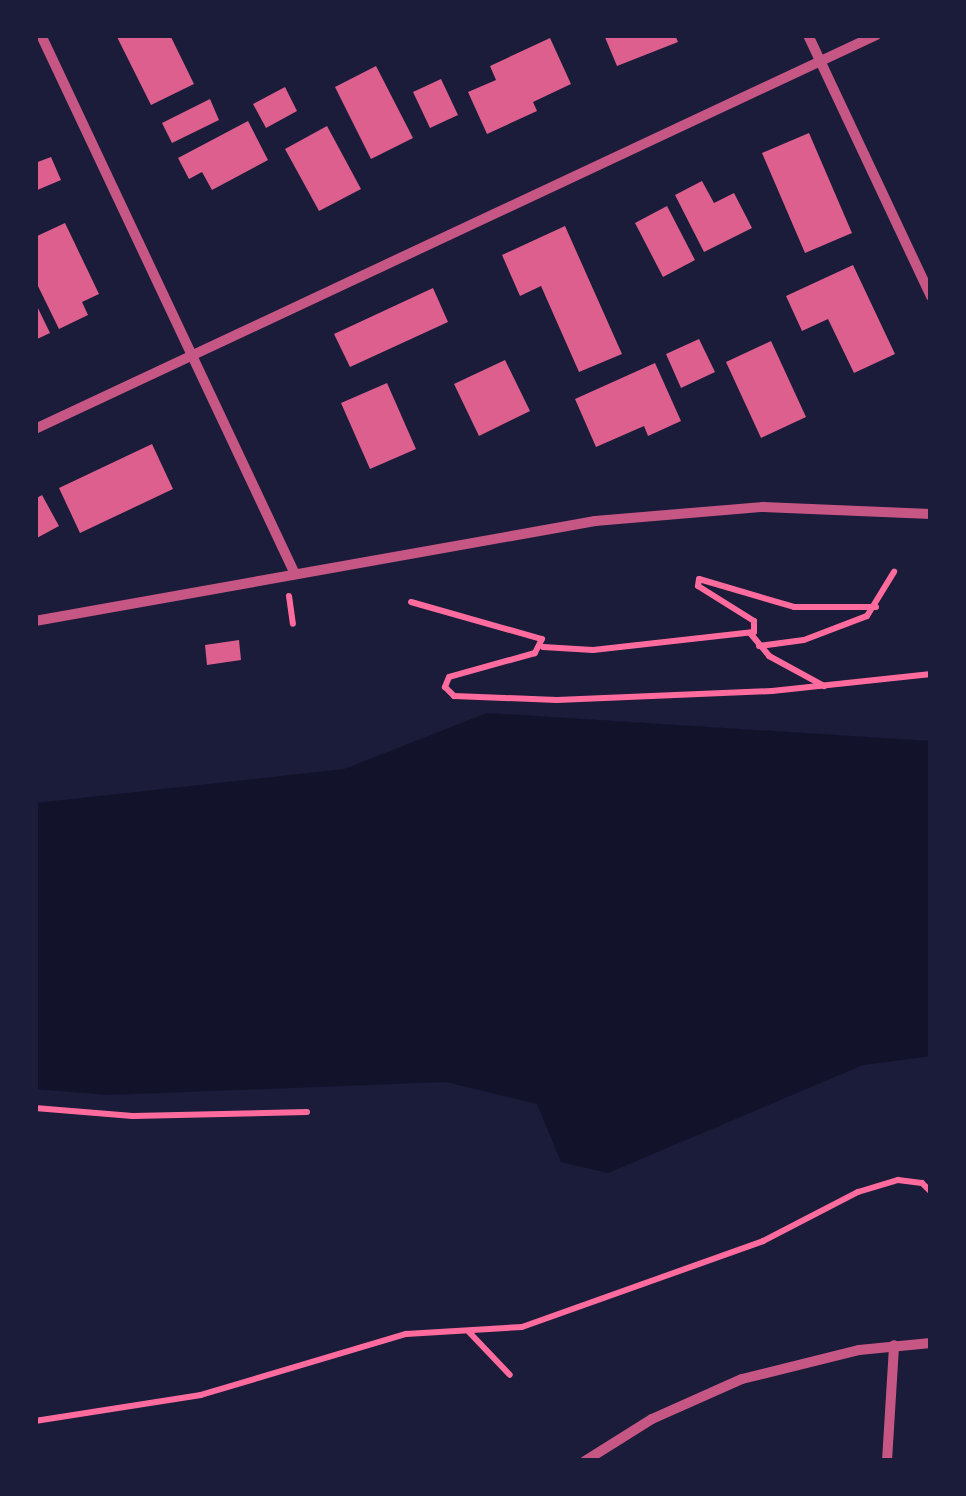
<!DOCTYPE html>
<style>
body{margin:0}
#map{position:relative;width:966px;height:1496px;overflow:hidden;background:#1b1b3a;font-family:"PT Sans",sans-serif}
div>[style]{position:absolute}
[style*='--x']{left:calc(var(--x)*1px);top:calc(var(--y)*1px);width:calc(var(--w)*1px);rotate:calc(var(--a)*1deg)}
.water>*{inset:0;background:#12122b}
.building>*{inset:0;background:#dd5f8e}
.path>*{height:6px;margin:-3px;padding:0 3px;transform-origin:3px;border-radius:3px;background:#ff6b9d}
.minor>*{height:10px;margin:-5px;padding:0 5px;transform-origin:5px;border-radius:5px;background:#c65784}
span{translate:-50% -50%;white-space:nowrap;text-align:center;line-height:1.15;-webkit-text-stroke:9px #1b1b3a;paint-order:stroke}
.frame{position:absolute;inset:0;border:38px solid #1b1b3a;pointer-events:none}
</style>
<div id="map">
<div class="water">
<div style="clip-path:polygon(487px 713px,931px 741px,931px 1056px,863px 1065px,608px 1173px,561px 1162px,537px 1104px,446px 1082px,109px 1095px,35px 1089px,35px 803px,344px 769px)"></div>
</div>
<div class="building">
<div style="clip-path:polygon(116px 35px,170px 35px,194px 84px,151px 105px)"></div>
<div style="clip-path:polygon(604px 35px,675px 35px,678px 42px,617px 66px)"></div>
<div style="clip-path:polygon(550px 38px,571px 84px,533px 102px,537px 111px,487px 134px,468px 92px,496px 80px,490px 66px)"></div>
<div style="clip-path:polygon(376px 66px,413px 138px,371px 159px,335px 87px)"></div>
<div style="clip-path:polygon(441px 79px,458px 115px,430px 128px,413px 92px)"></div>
<div style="clip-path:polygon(285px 87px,297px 111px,266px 128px,253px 104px)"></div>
<div style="clip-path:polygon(210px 99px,219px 120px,172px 143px,162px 123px)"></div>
<div style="clip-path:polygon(248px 121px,268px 160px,212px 190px,202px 172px,189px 179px,178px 158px)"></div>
<div style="clip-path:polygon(327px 126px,361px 189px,319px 211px,285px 149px)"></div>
<div style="clip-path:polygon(809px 133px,852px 233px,805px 253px,762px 153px)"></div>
<div style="clip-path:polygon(51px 157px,61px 180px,35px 191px,35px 163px)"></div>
<div style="clip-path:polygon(702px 181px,714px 203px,734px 193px,752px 228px,704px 252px,675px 195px)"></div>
<div style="clip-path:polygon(667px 206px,695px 260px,663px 277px,635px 223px)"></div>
<div style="clip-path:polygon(65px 223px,99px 294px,82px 302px,88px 315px,59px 329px,35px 280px,35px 237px)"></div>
<div style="clip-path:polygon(565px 226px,622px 354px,579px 372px,541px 286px,520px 296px,502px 255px)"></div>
<div style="clip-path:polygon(853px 265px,895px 354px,854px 373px,828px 319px,802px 331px,786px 296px)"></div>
<div style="clip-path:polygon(433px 288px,448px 322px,350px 367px,334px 334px)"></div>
<div style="clip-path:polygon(35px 302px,50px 333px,35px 340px)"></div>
<div style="clip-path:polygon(699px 339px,715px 372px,681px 388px,666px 354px)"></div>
<div style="clip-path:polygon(771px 341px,806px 417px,761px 438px,726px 362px)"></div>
<div style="clip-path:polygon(505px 360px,530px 411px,479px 436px,454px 384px)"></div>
<div style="clip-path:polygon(655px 363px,681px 421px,648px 436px,644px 426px,596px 447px,575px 399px)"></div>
<div style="clip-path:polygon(387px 383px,416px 449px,370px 469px,341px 403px)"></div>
<div style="clip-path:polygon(152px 444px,173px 489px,80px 533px,59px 488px)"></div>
<div style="clip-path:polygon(42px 495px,59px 526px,35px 539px,35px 499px)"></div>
<div style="clip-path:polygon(239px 640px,241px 660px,207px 665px,205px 645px)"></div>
</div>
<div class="path">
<div style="--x:289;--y:596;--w:28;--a:82"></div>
<div style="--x:411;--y:602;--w:136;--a:15.8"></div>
<div style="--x:542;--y:639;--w:16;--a:117"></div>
<div style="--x:535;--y:653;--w:89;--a:164.4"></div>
<div style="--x:449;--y:677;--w:11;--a:112"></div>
<div style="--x:445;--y:687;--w:13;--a:45"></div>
<div style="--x:454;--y:696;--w:103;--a:2.2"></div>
<div style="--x:557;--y:700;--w:215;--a:-2.4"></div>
<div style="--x:772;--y:691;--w:160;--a:-6.1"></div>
<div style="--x:750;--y:633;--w:30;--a:50"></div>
<div style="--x:769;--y:656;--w:63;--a:28.6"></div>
<div style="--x:759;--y:646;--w:45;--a:-7.6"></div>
<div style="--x:804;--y:640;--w:67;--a:-20.9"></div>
<div style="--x:867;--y:616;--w:52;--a:-58.5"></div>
<div style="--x:543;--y:647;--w:50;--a:3.4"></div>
<div style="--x:593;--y:650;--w:162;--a:-6.4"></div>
<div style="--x:754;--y:632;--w:11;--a:-90"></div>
<div style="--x:754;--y:621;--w:66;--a:-148"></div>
<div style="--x:698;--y:586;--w:7;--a:-82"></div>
<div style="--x:699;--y:579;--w:99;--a:16.4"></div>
<div style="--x:794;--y:607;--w:82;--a:0"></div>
<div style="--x:35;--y:1108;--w:98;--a:4.7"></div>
<div style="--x:133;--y:1116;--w:174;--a:-1.3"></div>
<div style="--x:469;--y:1332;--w:59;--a:46.4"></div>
<div style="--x:35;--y:1421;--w:168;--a:-8.9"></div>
<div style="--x:201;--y:1395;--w:214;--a:-16.6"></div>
<div style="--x:406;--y:1334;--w:116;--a:-3.5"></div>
<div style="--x:522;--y:1327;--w:256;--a:-19.6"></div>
<div style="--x:763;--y:1241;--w:107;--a:-27.3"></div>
<div style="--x:858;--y:1192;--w:42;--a:-16.7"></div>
<div style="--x:898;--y:1180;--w:24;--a:7"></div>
<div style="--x:922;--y:1183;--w:13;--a:45"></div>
</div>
<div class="minor">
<div style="--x:41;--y:35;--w:596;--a:64.77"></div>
<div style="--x:808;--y:35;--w:289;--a:64.8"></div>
<div style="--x:35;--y:429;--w:929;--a:-25.1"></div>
<div style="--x:35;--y:621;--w:569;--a:-10.12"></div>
<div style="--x:595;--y:521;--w:169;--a:-4.8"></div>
<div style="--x:763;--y:507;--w:168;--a:2.4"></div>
<div style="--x:585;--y:1461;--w:79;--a:-32.1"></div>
<div style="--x:652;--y:1419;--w:98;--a:-24"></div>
<div style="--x:742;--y:1379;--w:121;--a:-13.9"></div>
<div style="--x:859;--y:1350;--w:72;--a:-5.6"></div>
<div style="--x:887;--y:1461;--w:116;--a:-86.5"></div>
</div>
<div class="frame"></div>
</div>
